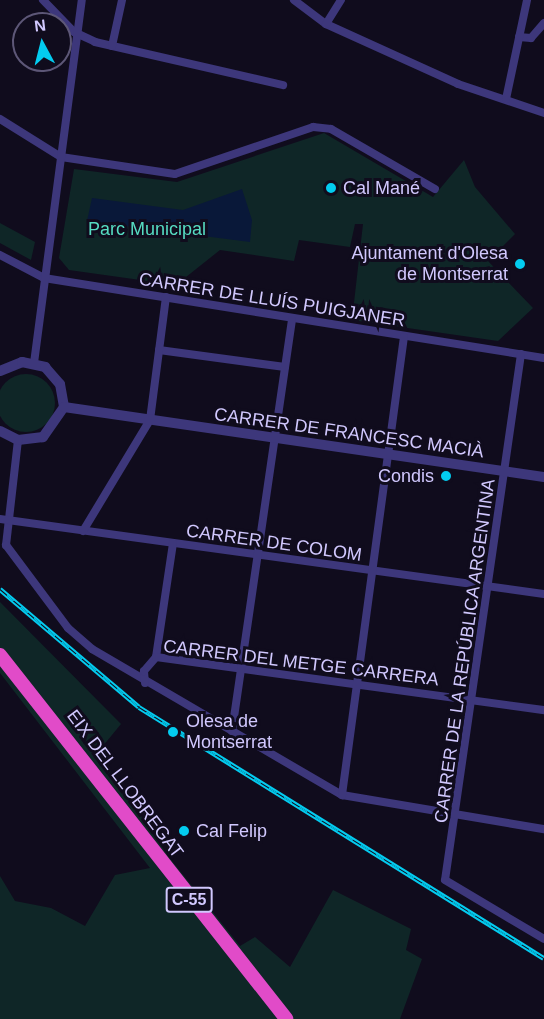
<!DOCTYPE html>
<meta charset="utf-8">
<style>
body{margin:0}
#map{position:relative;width:544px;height:1019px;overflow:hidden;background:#100c1d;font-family:Helvetica,sans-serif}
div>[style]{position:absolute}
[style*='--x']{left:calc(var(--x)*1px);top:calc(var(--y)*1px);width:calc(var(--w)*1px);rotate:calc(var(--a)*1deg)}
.green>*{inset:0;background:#0f2627}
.round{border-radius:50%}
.water>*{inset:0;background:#091839}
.minor>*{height:8px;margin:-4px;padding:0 4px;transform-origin:4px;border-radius:4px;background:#3d377b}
.tertiary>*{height:10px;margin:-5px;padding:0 5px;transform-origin:5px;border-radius:5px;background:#3d377b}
.trunk>*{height:14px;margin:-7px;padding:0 7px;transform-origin:7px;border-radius:7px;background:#e14bc8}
.rail>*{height:5px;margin-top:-2.5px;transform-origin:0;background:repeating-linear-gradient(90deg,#100c1d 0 9px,#03ccf0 0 18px);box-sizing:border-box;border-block:2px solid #03ccf0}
.dots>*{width:16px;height:16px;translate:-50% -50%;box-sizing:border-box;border:3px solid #100c1d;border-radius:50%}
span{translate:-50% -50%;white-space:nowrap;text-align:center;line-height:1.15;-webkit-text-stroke:6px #100c1d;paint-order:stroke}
.shield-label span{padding:2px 4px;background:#100c1d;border:2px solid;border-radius:4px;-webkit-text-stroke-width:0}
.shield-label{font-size:16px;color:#d1c8fe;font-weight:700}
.poi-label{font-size:18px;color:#d1c8fe}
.left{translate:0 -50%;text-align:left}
.right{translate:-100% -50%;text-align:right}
.park-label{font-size:18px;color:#56dcc2}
.street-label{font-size:18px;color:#d1c8fe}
.north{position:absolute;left:12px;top:12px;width:60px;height:60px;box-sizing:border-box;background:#100c1d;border:2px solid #5d5777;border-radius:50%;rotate:353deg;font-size:16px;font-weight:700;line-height:24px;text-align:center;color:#d1c8fe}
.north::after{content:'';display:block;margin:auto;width:21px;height:27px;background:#03ccf0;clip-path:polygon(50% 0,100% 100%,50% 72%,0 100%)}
</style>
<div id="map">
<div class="green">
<div style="clip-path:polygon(324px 133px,433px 197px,464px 160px,475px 187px,515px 234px,488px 261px,533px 308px,498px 341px,352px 320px,363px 224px,355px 224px,350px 247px,299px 240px,294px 261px,220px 250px,176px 285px,69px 270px,59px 258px,74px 169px,177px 182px)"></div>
<div style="clip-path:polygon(0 223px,35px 242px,31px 260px,0 243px)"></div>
<div class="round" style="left:-3px;top:374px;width:58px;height:58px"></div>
<div style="clip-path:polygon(0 602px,121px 724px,98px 752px,168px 856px,240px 946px,255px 937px,290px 967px,333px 890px,411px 929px,406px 950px,422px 959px,400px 1019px,0 1019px,0 876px,15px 901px,51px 908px,85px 926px,115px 875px,150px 868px,0 673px)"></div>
</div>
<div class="water">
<div style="clip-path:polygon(242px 189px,252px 220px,250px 242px,87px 221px,92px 198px,183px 210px)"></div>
</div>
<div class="minor">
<div style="--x:43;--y:0;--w:45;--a:45.9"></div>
<div style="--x:74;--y:32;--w:23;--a:25"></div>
<div style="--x:95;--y:42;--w:193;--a:12.9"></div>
<div style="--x:294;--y:0;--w:40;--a:37"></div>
<div style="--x:326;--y:24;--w:145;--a:24.4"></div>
<div style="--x:458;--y:84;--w:91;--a:18.6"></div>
<div style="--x:326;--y:24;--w:28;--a:-58"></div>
<div style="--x:519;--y:37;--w:12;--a:5"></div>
<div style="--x:531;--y:38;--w:20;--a:-49"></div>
<div style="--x:112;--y:46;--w:47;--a:-77.7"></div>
<div style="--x:506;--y:99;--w:101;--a:-78"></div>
<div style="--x:0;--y:119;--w:72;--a:31.9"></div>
<div style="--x:61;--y:157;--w:115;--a:8.5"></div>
<div style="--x:175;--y:174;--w:146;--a:-18.8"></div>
<div style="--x:313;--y:127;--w:18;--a:6"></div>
<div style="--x:331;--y:129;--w:120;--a:30"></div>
<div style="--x:0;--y:255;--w:50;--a:27.6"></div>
<div style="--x:44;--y:278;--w:506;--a:9.09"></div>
<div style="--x:159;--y:350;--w:127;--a:7.7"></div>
<div style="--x:521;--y:354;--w:531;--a:98.22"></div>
<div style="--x:445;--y:880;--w:115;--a:30.8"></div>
<div style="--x:34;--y:363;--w:366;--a:-82.5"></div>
<div style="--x:18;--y:440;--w:106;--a:96.5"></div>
<div style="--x:6;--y:545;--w:104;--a:53.2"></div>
<div style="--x:68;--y:628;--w:32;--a:41"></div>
<div style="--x:92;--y:649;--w:290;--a:30.3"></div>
<div style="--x:342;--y:795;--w:205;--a:9.6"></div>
<div style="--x:0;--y:519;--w:549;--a:7.85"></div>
<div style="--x:83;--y:531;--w:130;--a:-58.9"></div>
<div style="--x:150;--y:420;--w:124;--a:-82.6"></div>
<div style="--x:156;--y:657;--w:115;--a:-81.5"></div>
<div style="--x:145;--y:683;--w:12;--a:-95"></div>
<div style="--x:144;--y:671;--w:18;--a:-49"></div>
<div style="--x:156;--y:657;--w:392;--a:7.8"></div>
<div style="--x:232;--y:731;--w:415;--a:-81.7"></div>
<div style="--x:342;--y:795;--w:462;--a:-82.3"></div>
</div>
<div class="tertiary">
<div style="--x:0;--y:371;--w:24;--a:-22"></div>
<div style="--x:22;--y:362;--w:24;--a:12"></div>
<div style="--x:45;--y:367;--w:23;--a:49"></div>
<div style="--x:60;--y:384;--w:23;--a:80"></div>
<div style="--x:64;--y:407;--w:37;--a:125"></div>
<div style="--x:43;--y:437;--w:25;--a:173"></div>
<div style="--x:18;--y:440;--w:20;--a:-153"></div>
<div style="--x:64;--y:407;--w:485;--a:8.3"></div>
</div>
<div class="trunk">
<div style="--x:0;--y:655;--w:463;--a:51.8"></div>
</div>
<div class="rail">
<div style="--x:0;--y:589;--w:182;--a:40.3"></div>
<div style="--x:139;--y:707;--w:476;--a:31.8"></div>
</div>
<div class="dots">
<div style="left:331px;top:188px;background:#03ccf0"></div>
<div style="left:520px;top:264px;background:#03ccf0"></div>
<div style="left:446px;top:476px;background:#03ccf0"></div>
<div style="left:173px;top:732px;background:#03ccf0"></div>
<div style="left:184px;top:831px;background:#03ccf0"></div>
</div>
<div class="shield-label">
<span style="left:189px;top:900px">C-55</span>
</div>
<div class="poi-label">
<span class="left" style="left:343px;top:188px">Cal Mané</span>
<span class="right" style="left:508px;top:264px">Ajuntament d'Olesa<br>de Montserrat</span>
<span class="right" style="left:434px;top:476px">Condis</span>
<span class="left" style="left:186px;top:732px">Olesa de<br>Montserrat</span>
<span class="left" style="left:196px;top:831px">Cal Felip</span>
</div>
<div class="park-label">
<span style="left:147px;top:229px">Parc Municipal</span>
</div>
<div class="street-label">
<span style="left:272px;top:300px;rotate:9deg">CARRER DE LLUÍS PUIGJANER</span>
<span style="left:349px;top:433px;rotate:8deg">CARRER DE FRANCESC MACIÀ</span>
<span style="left:274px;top:543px;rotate:8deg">CARRER DE COLOM</span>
<span style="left:465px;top:651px;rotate:-82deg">CARRER DE LA REPÚBLICA ARGENTINA</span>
<span style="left:301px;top:663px;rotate:7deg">CARRER DEL METGE CARRERA</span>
<span style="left:125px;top:784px;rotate:53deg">EIX DEL LLOBREGAT</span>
</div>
<div class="north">N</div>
</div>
